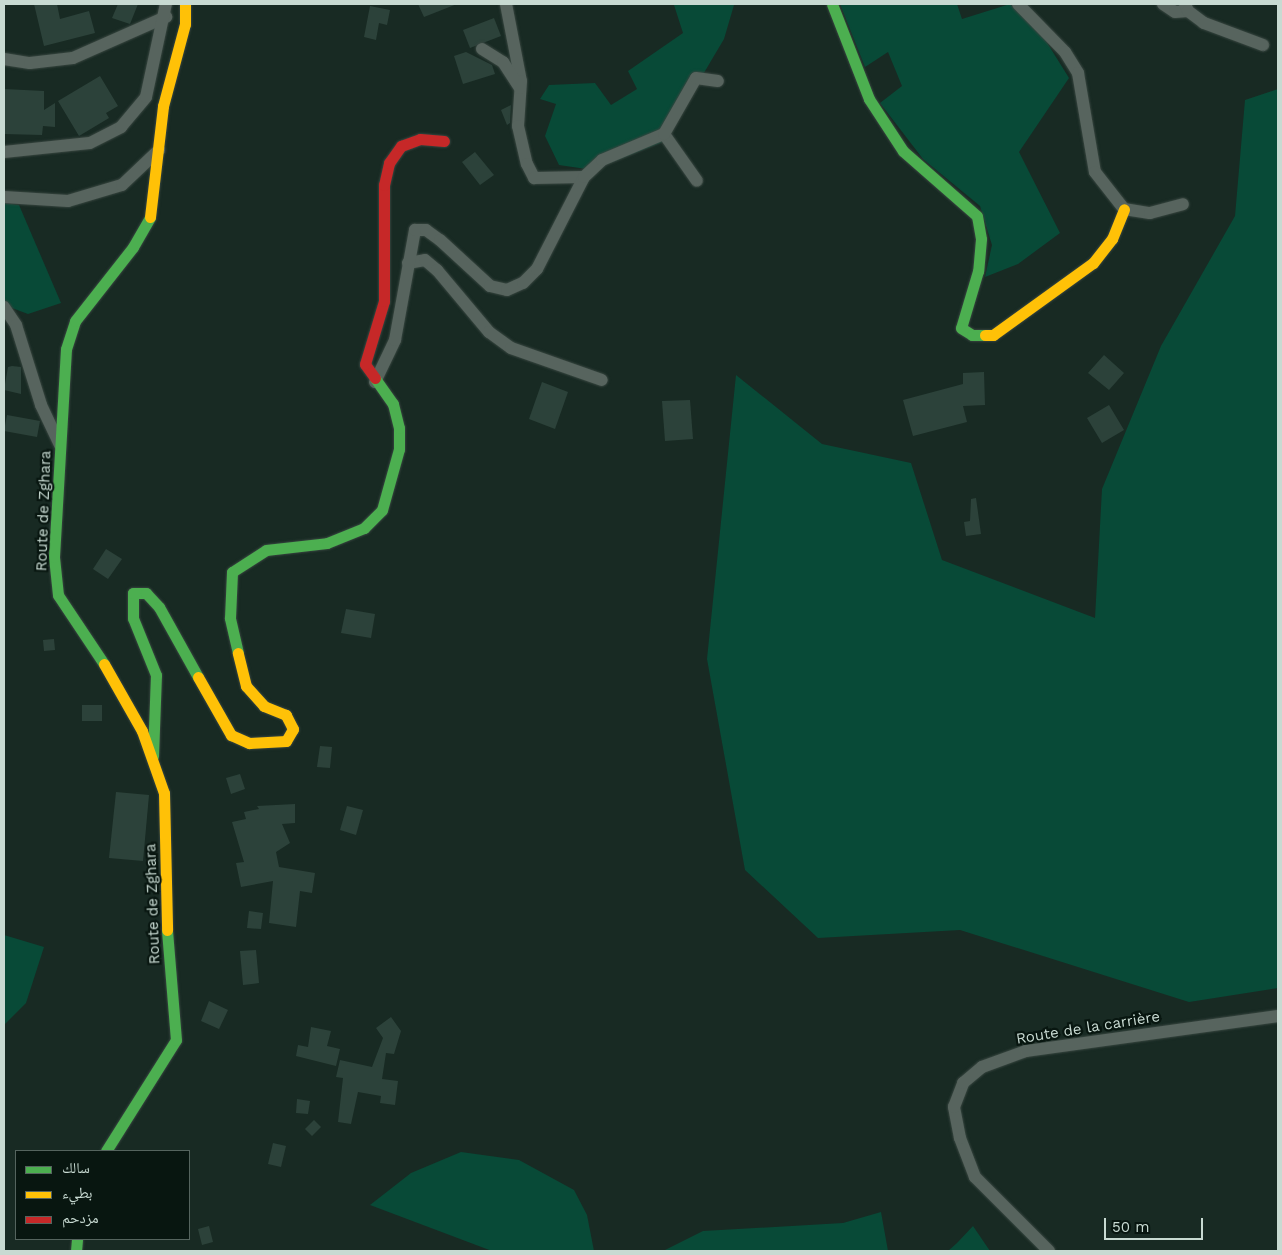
<!DOCTYPE html>
<meta charset="utf-8">
<style>
body{margin:0}
#map{position:relative;width:1282px;height:1255px;overflow:hidden;background:#182a23;font-family:"Work Sans","Noto Naskh Arabic",sans-serif}
div>[style]{position:absolute}
[style*='--x']{left:calc(var(--x)*1px);top:calc(var(--y)*1px);width:calc(var(--w)*1px);rotate:calc(var(--a)*1deg)}
.green>*{inset:0;background:#084a37}
.building>*{inset:0;background:#2c423a}
.roads{filter:drop-shadow(0 0 1px #384640) drop-shadow(0 0 1px #384640)}
.street>*{height:12px;margin:-6px;padding:0 6px;transform-origin:6px;border-radius:6px;background:#57645e}
.fast>*{height:11px;margin:-5.5px;padding:0 5.5px;transform-origin:5.5px;border-radius:5.5px;background:#4caf50}
.slow>*{height:11px;margin:-5.5px;padding:0 5.5px;transform-origin:5.5px;border-radius:5.5px;background:#ffc107}
.jam>*{height:11px;margin:-5.5px;padding:0 5.5px;transform-origin:5.5px;border-radius:5.5px;background:#c62828}
span{translate:-50% -50%;white-space:nowrap;text-align:center;line-height:1.15;-webkit-text-stroke:4.5px #081610;paint-order:stroke}
.street-label{font-size:15px;color:#c8dad2}
.frame{position:absolute;inset:0;border:5px solid #c8dad2;pointer-events:none}
.legend{position:absolute;left:15px;top:1150px;width:175px;height:90px;box-sizing:border-box;background:#081610;border:1px solid #55645e;margin:0;padding:6px 9px;list-style:none;font-size:15px;color:#c8dad2}
.legend li{display:flex;align-items:center;gap:10px;height:25px}
.legend b{width:25px;border:1px solid #55645e}
.scale{position:absolute;left:1104px;top:1218px;width:99px;height:22px;box-sizing:border-box;border:2px solid #c8dad2;border-top:0;padding-left:6px;font-size:15px;line-height:18px;white-space:nowrap;color:#c8dad2;-webkit-text-stroke:4px #081610;paint-order:stroke}
</style>
<div id="map">
<div class="green">
<div style="clip-path:polygon(742px 4px,734px 5px,724px 39px,663px 142px,593px 170px,559px 165px,545px 136px,556px 104px,540px 99px,549px 85px,595px 83px,611px 105px,637px 89px,628px 71px,683px 33px,674px 5px)"></div>
<div style="clip-path:polygon(840px 4px,957px 4px,962px 19px,1010px 4px,1046px 41px,1069px 78px,1019px 152px,1060px 233px,1018px 264px,985px 277px,992px 245px,980px 206px,923px 159px,880px 103px,902px 86px,888px 52px,865px 67px)"></div>
<div style="clip-path:polygon(1278px 89px,1278px 988px,1189px 1002px,960px 930px,818px 938px,745px 870px,707px 659px,736px 375px,822px 444px,911px 463px,942px 560px,1095px 618px,1102px 489px,1161px 346px,1235px 216px,1245px 100px)"></div>
<div style="clip-path:polygon(4px 203px,19px 205px,61px 303px,28px 314px,4px 305px)"></div>
<div style="clip-path:polygon(4px 935px,44px 947px,26px 1003px,4px 1025px)"></div>
<div style="clip-path:polygon(461px 1152px,519px 1160px,574px 1190px,587px 1215px,594px 1251px,492px 1251px,370px 1205px,411px 1173px)"></div>
<div style="clip-path:polygon(881px 1212px,888px 1251px,663px 1251px,703px 1231px,843px 1223px)"></div>
<div style="clip-path:polygon(973px 1226px,990px 1251px,948px 1251px,957px 1243px)"></div>
</div>
<div class="building">
<div style="clip-path:polygon(34px 4px,57px 4px,60px 19px,89px 11px,95px 33px,44px 46px)"></div>
<div style="clip-path:polygon(118px 4px,138px 4px,130px 24px,112px 18px)"></div>
<div style="clip-path:polygon(418px 4px,457px 4px,424px 17px)"></div>
<div style="clip-path:polygon(370px 6px,390px 10px,387px 25px,379px 23px,376px 40px,364px 37px)"></div>
<div style="clip-path:polygon(494px 18px,501px 36px,470px 48px,463px 30px)"></div>
<div style="clip-path:polygon(466px 52px,492px 65px,495px 74px,463px 84px,454px 56px)"></div>
<div style="clip-path:polygon(100px 76px,118px 106px,106px 113px,109px 118px,79px 136px,58px 101px)"></div>
<div style="clip-path:polygon(4px 89px,44px 91px,44px 110px,55px 103px,55px 127px,43px 126px,42px 135px,4px 134px)"></div>
<div style="clip-path:polygon(511px 105px,510px 123px,507px 125px,501px 110px)"></div>
<div style="clip-path:polygon(475px 152px,494px 175px,480px 185px,462px 162px)"></div>
<div style="clip-path:polygon(1104px 355px,1124px 373px,1109px 390px,1088px 373px)"></div>
<div style="clip-path:polygon(12px 366px,21px 367px,21px 394px,4px 390px,8px 367px)"></div>
<div style="clip-path:polygon(984px 372px,985px 405px,963px 406px,967px 422px,913px 436px,903px 400px,963px 384px,963px 373px)"></div>
<div style="clip-path:polygon(542px 382px,568px 392px,555px 429px,529px 419px)"></div>
<div style="clip-path:polygon(690px 400px,693px 439px,665px 441px,662px 401px)"></div>
<div style="clip-path:polygon(1109px 405px,1124px 430px,1102px 443px,1087px 418px)"></div>
<div style="clip-path:polygon(7px 415px,40px 421px,37px 437px,4px 431px)"></div>
<div style="clip-path:polygon(976px 498px,981px 534px,966px 536px,964px 522px,970px 521px,971px 499px)"></div>
<div style="clip-path:polygon(106px 549px,122px 559px,108px 579px,93px 569px)"></div>
<div style="clip-path:polygon(346px 609px,375px 614px,371px 638px,341px 633px)"></div>
<div style="clip-path:polygon(54px 639px,55px 650px,44px 651px,43px 640px)"></div>
<div style="clip-path:polygon(82px 705px,102px 705px,102px 721px,82px 721px)"></div>
<div style="clip-path:polygon(320px 746px,332px 747px,330px 768px,317px 767px)"></div>
<div style="clip-path:polygon(240px 774px,245px 789px,231px 794px,226px 778px)"></div>
<div style="clip-path:polygon(116px 792px,149px 795px,143px 861px,109px 858px)"></div>
<div style="clip-path:polygon(295px 804px,295px 823px,282px 824px,290px 843px,276px 852px,279px 867px,315px 873px,312px 893px,300px 891px,296px 927px,269px 923px,273px 881px,241px 887px,236px 863px,244px 862px,232px 822px,246px 819px,244px 812px,259px 809px,257px 806px)"></div>
<div style="clip-path:polygon(347px 806px,363px 810px,356px 835px,340px 830px)"></div>
<div style="clip-path:polygon(249px 911px,263px 913px,261px 929px,247px 928px)"></div>
<div style="clip-path:polygon(256px 950px,259px 983px,243px 985px,240px 951px)"></div>
<div style="clip-path:polygon(209px 1001px,228px 1010px,219px 1029px,201px 1021px)"></div>
<div style="clip-path:polygon(391px 1017px,401px 1031px,394px 1054px,386px 1053px,382px 1079px,398px 1081px,395px 1105px,380px 1103px,381px 1096px,358px 1092px,351px 1124px,338px 1122px,343px 1078px,336px 1077px,340px 1060px,372px 1067px,383px 1038px,376px 1028px)"></div>
<div style="clip-path:polygon(311px 1027px,331px 1031px,327px 1046px,340px 1049px,336px 1066px,296px 1056px,298px 1045px,308px 1047px)"></div>
<div style="clip-path:polygon(297px 1099px,310px 1101px,308px 1114px,296px 1113px)"></div>
<div style="clip-path:polygon(314px 1120px,321px 1127px,312px 1136px,305px 1129px)"></div>
<div style="clip-path:polygon(273px 1143px,286px 1146px,281px 1167px,268px 1164px)"></div>
<div style="clip-path:polygon(209px 1226px,213px 1242px,202px 1245px,198px 1229px)"></div>
</div>
<div class="roads">
<div class="street">
<div style="--x:506;--y:4;--w:78;--a:79"></div>
<div style="--x:521;--y:81;--w:45;--a:93.8"></div>
<div style="--x:518;--y:126;--w:39;--a:77"></div>
<div style="--x:527;--y:164;--w:16;--a:63"></div>
<div style="--x:534;--y:178;--w:50;--a:-1.1"></div>
<div style="--x:1018;--y:4;--w:67;--a:45.6"></div>
<div style="--x:1065;--y:52;--w:25;--a:58"></div>
<div style="--x:1078;--y:73;--w:100;--a:80.3"></div>
<div style="--x:1095;--y:172;--w:47;--a:51.9"></div>
<div style="--x:1124;--y:209;--w:26;--a:9"></div>
<div style="--x:1150;--y:213;--w:34;--a:-15"></div>
<div style="--x:1163;--y:4;--w:14;--a:34"></div>
<div style="--x:1175;--y:12;--w:13;--a:-4"></div>
<div style="--x:1188;--y:11;--w:8;--a:-113"></div>
<div style="--x:1188;--y:11;--w:20;--a:37"></div>
<div style="--x:1204;--y:23;--w:63;--a:20.4"></div>
<div style="--x:482;--y:49;--w:25;--a:32"></div>
<div style="--x:503;--y:62;--w:31;--a:57"></div>
<div style="--x:4;--y:59;--w:26;--a:9"></div>
<div style="--x:30;--y:63;--w:43;--a:-6.6"></div>
<div style="--x:73;--y:58;--w:102;--a:-23.8"></div>
<div style="--x:664;--y:134;--w:57;--a:54.9"></div>
<div style="--x:4;--y:152;--w:86;--a:-6"></div>
<div style="--x:90;--y:143;--w:35;--a:-27"></div>
<div style="--x:121;--y:127;--w:39;--a:-50"></div>
<div style="--x:146;--y:97;--w:95;--a:-77.9"></div>
<div style="--x:4;--y:197;--w:64;--a:3.6"></div>
<div style="--x:68;--y:201;--w:56;--a:-16.5"></div>
<div style="--x:122;--y:185;--w:51;--a:-43.4"></div>
<div style="--x:408;--y:263;--w:17;--a:-10"></div>
<div style="--x:425;--y:260;--w:16;--a:40"></div>
<div style="--x:437;--y:270;--w:81;--a:50"></div>
<div style="--x:489;--y:332;--w:27;--a:36"></div>
<div style="--x:511;--y:348;--w:96;--a:19.4"></div>
<div style="--x:4;--y:307;--w:22;--a:56"></div>
<div style="--x:16;--y:325;--w:84;--a:72.6"></div>
<div style="--x:41;--y:405;--w:44;--a:64.6"></div>
<div style="--x:375;--y:382;--w:47;--a:-64.5"></div>
<div style="--x:395;--y:340;--w:112;--a:-79.7"></div>
<div style="--x:415;--y:230;--w:11;--a:0"></div>
<div style="--x:426;--y:230;--w:17;--a:36"></div>
<div style="--x:440;--y:240;--w:68;--a:42.6"></div>
<div style="--x:490;--y:286;--w:17;--a:13"></div>
<div style="--x:507;--y:290;--w:17;--a:-24"></div>
<div style="--x:523;--y:283;--w:20;--a:-45"></div>
<div style="--x:537;--y:269;--w:103;--a:-62.9"></div>
<div style="--x:584;--y:177;--w:25;--a:-43"></div>
<div style="--x:602;--y:160;--w:67;--a:-22.8"></div>
<div style="--x:664;--y:134;--w:64;--a:-60.3"></div>
<div style="--x:696;--y:78;--w:22;--a:8"></div>
<div style="--x:1049;--y:1251;--w:105;--a:-135"></div>
<div style="--x:975;--y:1177;--w:42;--a:-111"></div>
<div style="--x:960;--y:1138;--w:32;--a:-101"></div>
<div style="--x:954;--y:1107;--w:26;--a:-69"></div>
<div style="--x:963;--y:1083;--w:25;--a:-40"></div>
<div style="--x:982;--y:1067;--w:47;--a:-20"></div>
<div style="--x:1026;--y:1051;--w:254;--a:-7.9"></div>
</div>
<div class="fast">
<div style="--x:832;--y:4;--w:102;--a:68.7"></div>
<div style="--x:869;--y:99;--w:62;--a:56.8"></div>
<div style="--x:903;--y:151;--w:98;--a:41.3"></div>
<div style="--x:977;--y:216;--w:23;--a:80"></div>
<div style="--x:981;--y:239;--w:32;--a:95"></div>
<div style="--x:978;--y:271;--w:59;--a:106.6"></div>
<div style="--x:961;--y:328;--w:13;--a:32"></div>
<div style="--x:972;--y:335;--w:13;--a:0"></div>
<div style="--x:238;--y:653;--w:36;--a:-103"></div>
<div style="--x:230;--y:618;--w:46;--a:-87.5"></div>
<div style="--x:232;--y:572;--w:40;--a:-32.9"></div>
<div style="--x:266;--y:550;--w:61;--a:-6.5"></div>
<div style="--x:327;--y:543;--w:40;--a:-22"></div>
<div style="--x:364;--y:528;--w:25;--a:-45"></div>
<div style="--x:382;--y:510;--w:63;--a:-74.4"></div>
<div style="--x:399;--y:449;--w:21;--a:-90"></div>
<div style="--x:399;--y:428;--w:25;--a:-104"></div>
<div style="--x:393;--y:404;--w:32;--a:-125"></div>
<div style="--x:104;--y:664;--w:83;--a:-123.7"></div>
<div style="--x:58;--y:595;--w:38;--a:-96"></div>
<div style="--x:54;--y:557;--w:208;--a:-86.7"></div>
<div style="--x:66;--y:349;--w:29;--a:-72"></div>
<div style="--x:75;--y:321;--w:94;--a:-51.9"></div>
<div style="--x:133;--y:247;--w:34;--a:-60"></div>
<div style="--x:153;--y:756;--w:81;--a:-87.9"></div>
<div style="--x:156;--y:675;--w:61;--a:-112"></div>
<div style="--x:133;--y:618;--w:25;--a:-90"></div>
<div style="--x:133;--y:593;--w:13;--a:0"></div>
<div style="--x:146;--y:593;--w:19;--a:47"></div>
<div style="--x:159;--y:607;--w:80;--a:60.9"></div>
<div style="--x:106;--y:1151;--w:131;--a:-57.8"></div>
<div style="--x:176;--y:1040;--w:110;--a:-94.7"></div>
<div style="--x:76;--y:1251;--w:12;--a:-85"></div>
</div>
<div class="slow">
<div style="--x:150;--y:217;--w:112;--a:-83.3"></div>
<div style="--x:163;--y:106;--w:85;--a:-75"></div>
<div style="--x:185;--y:24;--w:20;--a:-90"></div>
<div style="--x:985;--y:335;--w:8;--a:0"></div>
<div style="--x:993;--y:335;--w:123;--a:-35.8"></div>
<div style="--x:1093;--y:263;--w:31;--a:-52"></div>
<div style="--x:1112;--y:239;--w:32;--a:-68"></div>
<div style="--x:104;--y:664;--w:77;--a:60.4"></div>
<div style="--x:142;--y:731;--w:66;--a:70.5"></div>
<div style="--x:164;--y:793;--w:137;--a:88.7"></div>
<div style="--x:198;--y:677;--w:67;--a:60.4"></div>
<div style="--x:231;--y:735;--w:20;--a:24"></div>
<div style="--x:249;--y:743;--w:37;--a:-3"></div>
<div style="--x:286;--y:741;--w:14;--a:-60"></div>
<div style="--x:293;--y:729;--w:16;--a:-117"></div>
<div style="--x:286;--y:715;--w:24;--a:-158"></div>
<div style="--x:264;--y:706;--w:27;--a:-132"></div>
<div style="--x:246;--y:686;--w:34;--a:-104"></div>
</div>
<div class="jam">
<div style="--x:375;--y:378;--w:17;--a:-126"></div>
<div style="--x:365;--y:364;--w:66;--a:-73.2"></div>
<div style="--x:384;--y:301;--w:116;--a:-90"></div>
<div style="--x:384;--y:185;--w:23;--a:-77"></div>
<div style="--x:389;--y:163;--w:21;--a:-55"></div>
<div style="--x:401;--y:146;--w:20;--a:-20"></div>
<div style="--x:420;--y:139;--w:24;--a:5"></div>
</div>
</div>
<div class="street-label">
<span style="left:44px;top:511px;rotate:-88deg">Route de Zghara</span>
<span style="left:153px;top:904px;rotate:-92deg">Route de Zghara</span>
<span style="left:1088px;top:1028px;rotate:-9deg">Route de la carrière</span>
</div>
<div class="frame"></div>
<ul class="legend">
<li><b style="height:6px;background:#4caf50"></b>سالك</li>
<li><b style="height:6px;background:#ffc107"></b>بطيء</li>
<li><b style="height:6px;background:#c62828"></b>مزدحم</li>
</ul>
<div class="scale">50 m</div>
</div>
